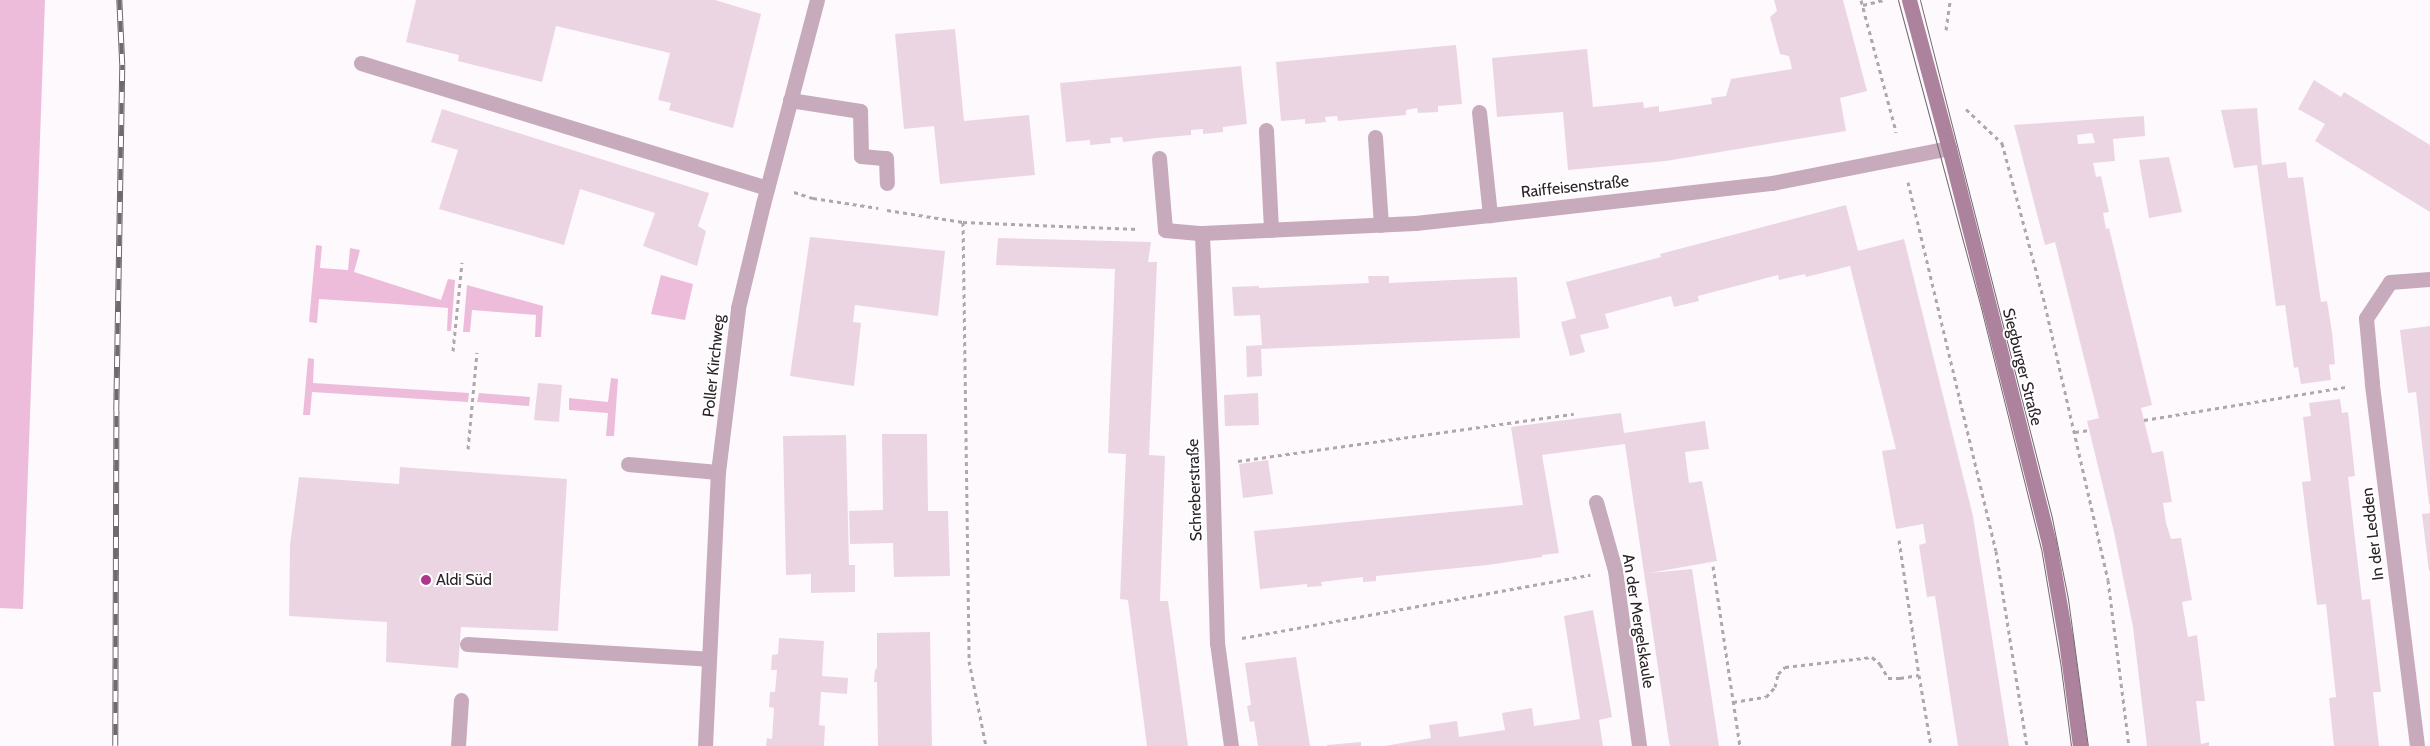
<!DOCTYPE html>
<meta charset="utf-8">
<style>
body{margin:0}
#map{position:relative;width:2430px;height:746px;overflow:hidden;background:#fef9fc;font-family:Cabin,sans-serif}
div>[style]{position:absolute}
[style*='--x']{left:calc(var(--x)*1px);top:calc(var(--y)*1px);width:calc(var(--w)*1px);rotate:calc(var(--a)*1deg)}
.green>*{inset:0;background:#ecbcda}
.building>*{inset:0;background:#ecd5e3}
.path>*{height:3px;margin-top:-1.5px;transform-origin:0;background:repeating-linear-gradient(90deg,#aea8ac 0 4px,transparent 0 8px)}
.service>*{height:15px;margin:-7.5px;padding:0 7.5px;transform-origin:7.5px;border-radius:7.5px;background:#c7aabc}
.minor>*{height:15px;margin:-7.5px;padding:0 7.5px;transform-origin:7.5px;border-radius:7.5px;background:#c7aabc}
.secondary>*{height:15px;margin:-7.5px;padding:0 7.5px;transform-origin:7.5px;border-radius:7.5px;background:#ac829c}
.tram>*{height:1px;margin:-0.5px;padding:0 0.5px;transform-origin:0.5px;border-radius:0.5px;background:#70696d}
.rail>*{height:5.5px;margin-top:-2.75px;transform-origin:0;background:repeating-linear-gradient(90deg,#fff 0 11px,#70696d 0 22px);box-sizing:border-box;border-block:1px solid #70696d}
.dots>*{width:14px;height:14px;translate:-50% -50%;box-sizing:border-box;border:2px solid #fff;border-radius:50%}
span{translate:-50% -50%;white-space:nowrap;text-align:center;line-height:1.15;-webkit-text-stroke:4px #fff;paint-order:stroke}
.street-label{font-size:16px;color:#2a2227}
.poi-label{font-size:16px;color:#2a2227}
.left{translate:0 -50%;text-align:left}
</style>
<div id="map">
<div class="green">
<div style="clip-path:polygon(0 0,45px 0,23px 609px,0 608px)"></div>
<div style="clip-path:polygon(316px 245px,322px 246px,320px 268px,348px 270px,350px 248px,360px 250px,354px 272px,441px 300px,448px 279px,455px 280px,451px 331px,447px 331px,448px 308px,396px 304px,319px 299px,317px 323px,309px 322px)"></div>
<div style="clip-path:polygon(661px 275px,693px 284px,685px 320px,651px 314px)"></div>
<div style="clip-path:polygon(467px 285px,543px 306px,541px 337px,535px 337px,536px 315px,472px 310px,470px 332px,463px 332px)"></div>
<div style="clip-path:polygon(308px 358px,314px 359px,313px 383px,469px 393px,468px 402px,312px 392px,310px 415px,303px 415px)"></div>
<div style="clip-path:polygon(611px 378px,618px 379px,614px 436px,606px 436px,608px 413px,569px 410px,569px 398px,608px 402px)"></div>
<div style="clip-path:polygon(479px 393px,530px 397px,529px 406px,477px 402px)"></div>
</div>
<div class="building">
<div style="clip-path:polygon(416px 0,715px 0,761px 14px,733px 128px,669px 110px,671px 103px,658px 100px,670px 53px,556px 26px,542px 82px,458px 61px,459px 55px,406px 42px)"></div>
<div style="clip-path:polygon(1774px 0,1843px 0,1867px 91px,1840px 98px,1846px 131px,1666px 161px,1568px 170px,1563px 112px,1497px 117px,1492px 58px,1587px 49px,1593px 107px,1643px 102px,1644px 108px,1659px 106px,1659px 112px,1712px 104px,1711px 98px,1726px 96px,1731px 79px,1792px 69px,1789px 56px,1780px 54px,1770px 17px,1777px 11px)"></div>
<div style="clip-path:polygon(955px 29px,964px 121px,1029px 115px,1035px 175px,940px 184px,934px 126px,904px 129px,895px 34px)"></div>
<div style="clip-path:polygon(1456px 45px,1462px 104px,1438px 106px,1438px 112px,1418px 113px,1417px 108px,1406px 110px,1406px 115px,1338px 121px,1337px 116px,1325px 117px,1326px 122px,1305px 124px,1305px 119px,1281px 121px,1276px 62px)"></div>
<div style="clip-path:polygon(1241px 66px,1247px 124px,1223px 127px,1223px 132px,1203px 134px,1203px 129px,1191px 130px,1191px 135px,1157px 138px,1123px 142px,1122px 137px,1110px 138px,1111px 143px,1090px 145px,1090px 140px,1066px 142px,1060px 83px)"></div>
<div style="clip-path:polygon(2314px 80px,2341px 97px,2344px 92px,2430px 145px,2430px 212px,2315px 141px,2325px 124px,2298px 109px)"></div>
<div style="clip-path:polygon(2257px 108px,2262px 165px,2286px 162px,2288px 178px,2303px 177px,2321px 302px,2327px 301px,2332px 332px,2335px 364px,2329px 365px,2331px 380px,2301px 384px,2298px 367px,2294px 368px,2285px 305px,2276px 306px,2257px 165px,2234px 168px,2221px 110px)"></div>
<div style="clip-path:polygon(442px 109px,709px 193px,698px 226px,706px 231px,697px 266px,643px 246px,655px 213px,580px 189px,564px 245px,439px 209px,458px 150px,431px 142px)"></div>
<div style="clip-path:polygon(evenodd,2144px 116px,2145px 136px,2113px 139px,2115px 161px,2093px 163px,2096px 177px,2101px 176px,2109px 212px,2103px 213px,2106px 229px,2109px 228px,2152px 405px,2141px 408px,2152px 453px,2163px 451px,2172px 502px,2163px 503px,2166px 523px,2171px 539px,2181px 538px,2192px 600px,2182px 602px,2188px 637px,2197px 635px,2205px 701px,2196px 701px,2201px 744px,2209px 742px,2209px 746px,2147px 746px,2133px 627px,2114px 532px,2087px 421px,2099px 418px,2055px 242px,2045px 245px,2014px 125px,2144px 116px,2092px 133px,2095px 143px,2078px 144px,2077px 135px,2092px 133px)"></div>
<div style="clip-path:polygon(2169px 157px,2182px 212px,2149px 218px,2139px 160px)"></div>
<div style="clip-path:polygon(1846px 205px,1858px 251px,1904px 239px,1973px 516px,2009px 746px,1958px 746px,1935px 596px,1927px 597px,1919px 545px,1926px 543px,1923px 524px,1896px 529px,1882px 451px,1896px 449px,1850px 266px,1806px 277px,1805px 274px,1779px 280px,1778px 275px,1698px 296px,1699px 301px,1674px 307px,1671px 296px,1605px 314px,1609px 328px,1580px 335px,1585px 352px,1570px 356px,1561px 322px,1576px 318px,1566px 282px,1661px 257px,1660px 254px)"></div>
<div style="clip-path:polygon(810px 237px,945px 251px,938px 316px,855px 305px,853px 322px,861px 323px,854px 386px,790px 376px)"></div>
<div style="clip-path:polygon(998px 238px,1151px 242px,1148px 262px,1157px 262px,1149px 455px,1165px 456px,1160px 601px,1168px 601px,1188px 746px,1147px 746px,1128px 600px,1120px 599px,1126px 454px,1108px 453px,1115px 269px,996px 265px)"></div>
<div style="clip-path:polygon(1368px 276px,1389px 276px,1389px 283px,1517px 277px,1520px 338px,1261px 349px,1262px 376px,1247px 377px,1246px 346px,1262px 345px,1260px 315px,1234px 316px,1232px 287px,1259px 286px,1259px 288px,1369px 283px)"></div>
<div style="clip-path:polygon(2430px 326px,2430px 504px,2429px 504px,2416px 392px,2408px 393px,2400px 330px)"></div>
<div style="clip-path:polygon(538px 383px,562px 385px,559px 422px,534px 420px)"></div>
<div style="clip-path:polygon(1258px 393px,1259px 425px,1225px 426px,1224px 395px)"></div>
<div style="clip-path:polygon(2340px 399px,2342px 413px,2348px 412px,2355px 476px,2348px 477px,2355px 539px,2362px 600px,2370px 599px,2381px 692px,2373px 692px,2379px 746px,2334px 746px,2329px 698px,2336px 697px,2326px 604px,2317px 605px,2302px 482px,2311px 481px,2303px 417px,2311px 416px,2309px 403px)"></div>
<div style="clip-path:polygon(1621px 413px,1624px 433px,1705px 421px,1709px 449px,1685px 452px,1689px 483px,1702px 481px,1717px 561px,1649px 573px,1692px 569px,1719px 746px,1670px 746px,1669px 742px,1625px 444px,1542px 455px,1559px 553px,1542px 555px,1542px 557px,1488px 565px,1376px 576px,1376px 581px,1363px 582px,1363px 577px,1321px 582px,1322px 586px,1307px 587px,1307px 584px,1260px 589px,1254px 531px,1523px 505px,1511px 427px)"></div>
<div style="clip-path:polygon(882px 434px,927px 434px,928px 511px,948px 511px,950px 576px,894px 577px,893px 543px,850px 544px,849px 511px,883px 510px)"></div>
<div style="clip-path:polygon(846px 435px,849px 565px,855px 565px,855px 592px,811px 593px,811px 574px,786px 575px,783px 436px)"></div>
<div style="clip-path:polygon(1268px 460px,1273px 494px,1243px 498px,1239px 464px)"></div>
<div style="clip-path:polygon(400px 467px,567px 479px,558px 631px,461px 627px,458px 668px,386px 662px,387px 622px,289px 616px,290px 545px,299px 477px,399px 484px)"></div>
<div style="clip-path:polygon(2430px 513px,2430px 571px,2429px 571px,2422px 514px)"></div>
<div style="clip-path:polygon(1593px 610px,1612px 717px,1599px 720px,1603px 746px,1384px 746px,1431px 738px,1429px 725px,1457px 721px,1459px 737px,1505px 730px,1502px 713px,1532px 708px,1534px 726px,1580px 719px,1564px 616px)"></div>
<div style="clip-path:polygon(930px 632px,932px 746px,878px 746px,877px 682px,874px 682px,875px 670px,877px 668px,877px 633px)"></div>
<div style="clip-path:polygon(779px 638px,824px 641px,822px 676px,848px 678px,847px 694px,821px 692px,819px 725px,825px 726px,824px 746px,766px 746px,767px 738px,772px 739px,774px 708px,769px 707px,770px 692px,775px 692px,777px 670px,771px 670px,772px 655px,778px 654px)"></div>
<div style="clip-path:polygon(1296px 657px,1310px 746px,1258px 746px,1254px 721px,1250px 722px,1247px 706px,1251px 705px,1245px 663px)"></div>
<div style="clip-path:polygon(1361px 742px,1361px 746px,1327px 746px,1327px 745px)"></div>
</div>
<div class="path">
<div style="--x:1861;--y:0;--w:137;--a:75.1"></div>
<div style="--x:1863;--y:5;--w:21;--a:-14"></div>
<div style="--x:1946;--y:30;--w:30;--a:-82"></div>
<div style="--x:1966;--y:109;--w:50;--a:43.4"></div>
<div style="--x:2002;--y:143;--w:168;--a:75.1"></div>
<div style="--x:2045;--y:305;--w:282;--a:77.1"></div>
<div style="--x:2108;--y:580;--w:167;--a:82.8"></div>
<div style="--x:1908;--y:182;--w:379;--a:76.6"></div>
<div style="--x:1996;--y:551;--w:197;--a:81"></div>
<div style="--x:794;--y:192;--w:20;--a:18"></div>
<div style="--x:813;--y:198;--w:66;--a:8.7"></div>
<div style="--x:887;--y:210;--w:77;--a:9"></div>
<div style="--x:963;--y:222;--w:176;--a:2.3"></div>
<div style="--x:963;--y:222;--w:439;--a:89.2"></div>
<div style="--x:969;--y:661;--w:87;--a:78.7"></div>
<div style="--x:453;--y:351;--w:89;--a:-84.2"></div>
<div style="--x:2144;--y:420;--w:205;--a:-9.3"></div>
<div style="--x:2075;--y:432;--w:15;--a:-8"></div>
<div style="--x:468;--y:449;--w:97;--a:-84.7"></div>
<div style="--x:1238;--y:461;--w:339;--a:-8"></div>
<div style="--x:1899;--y:540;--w:136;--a:81.6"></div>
<div style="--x:1713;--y:566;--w:182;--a:81.5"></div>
<div style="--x:1242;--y:638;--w:354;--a:-10.3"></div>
<div style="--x:1733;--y:702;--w:33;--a:-9"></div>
<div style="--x:1766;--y:697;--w:13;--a:-48"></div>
<div style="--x:1775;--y:687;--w:13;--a:-77"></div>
<div style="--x:1778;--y:674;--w:10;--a:-45"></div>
<div style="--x:1785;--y:667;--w:88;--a:-6.6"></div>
<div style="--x:1872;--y:657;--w:11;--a:41"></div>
<div style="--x:1880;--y:664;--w:16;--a:60"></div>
<div style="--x:1888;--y:678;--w:12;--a:0"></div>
<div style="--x:1900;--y:678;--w:19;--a:-9"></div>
<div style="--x:1919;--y:675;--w:72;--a:80.4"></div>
</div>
<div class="service">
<div style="--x:361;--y:63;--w:425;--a:17.1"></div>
<div style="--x:790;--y:100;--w:71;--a:8.9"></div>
<div style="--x:860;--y:111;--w:45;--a:88.7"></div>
<div style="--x:861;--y:156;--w:25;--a:5"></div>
<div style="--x:886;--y:158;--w:25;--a:88"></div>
<div style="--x:1479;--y:112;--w:104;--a:83.9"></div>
<div style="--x:1266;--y:130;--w:100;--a:87.1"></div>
<div style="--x:1375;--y:137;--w:88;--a:86.1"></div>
<div style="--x:1159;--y:158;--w:72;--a:85.2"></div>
<div style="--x:1165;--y:230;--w:37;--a:5"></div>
<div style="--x:628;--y:464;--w:90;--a:5.1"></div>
<div style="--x:467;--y:644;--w:242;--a:3.5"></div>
<div style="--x:458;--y:746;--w:46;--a:-86.3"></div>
</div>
<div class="minor">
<div style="--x:1596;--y:502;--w:71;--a:74.4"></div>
<div style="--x:1615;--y:570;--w:178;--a:82.2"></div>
<div style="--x:705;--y:746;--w:274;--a:-87.3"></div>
<div style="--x:718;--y:472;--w:165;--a:-83"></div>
<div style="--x:738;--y:308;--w:107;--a:-76.5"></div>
<div style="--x:763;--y:204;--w:211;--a:-75.2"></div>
<div style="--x:1231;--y:746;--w:104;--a:-97.7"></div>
<div style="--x:1217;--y:643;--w:179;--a:-91.6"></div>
<div style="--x:1212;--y:464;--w:231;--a:-92.5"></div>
<div style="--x:1202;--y:233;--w:213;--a:-2.7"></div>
<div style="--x:1415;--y:223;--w:75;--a:-6.1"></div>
<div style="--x:1490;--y:215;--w:284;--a:-6.5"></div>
<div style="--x:1772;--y:183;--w:180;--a:-11.2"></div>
<div style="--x:2417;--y:746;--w:366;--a:-97.1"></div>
<div style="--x:2372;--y:383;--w:65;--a:-95.3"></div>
<div style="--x:2366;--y:318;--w:43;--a:-56.3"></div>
<div style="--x:2390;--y:282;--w:40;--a:-4.3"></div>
</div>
<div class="secondary">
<div style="--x:1909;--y:0;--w:153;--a:74.9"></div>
<div style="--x:1949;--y:148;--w:407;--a:75.8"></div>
<div style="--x:2049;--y:543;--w:99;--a:80.2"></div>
<div style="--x:2066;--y:641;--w:106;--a:82.4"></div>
</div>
<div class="tram">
<div style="--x:1898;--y:0;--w:323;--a:74.9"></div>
<div style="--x:1982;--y:312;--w:243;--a:76"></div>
<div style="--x:2041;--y:548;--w:115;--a:80.5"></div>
<div style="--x:2060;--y:661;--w:86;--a:82.6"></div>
<div style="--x:1920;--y:0;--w:535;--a:75.7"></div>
<div style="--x:2052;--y:518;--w:83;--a:78.8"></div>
<div style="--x:2068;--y:599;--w:148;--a:82.3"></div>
</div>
<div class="rail">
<div style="--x:115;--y:746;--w:335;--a:-89.8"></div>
<div style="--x:116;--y:411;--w:346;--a:-89"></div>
<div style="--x:122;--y:65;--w:65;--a:-92.6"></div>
</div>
<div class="dots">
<div style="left:426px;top:580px;background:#ae378d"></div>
</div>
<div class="street-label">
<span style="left:1575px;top:187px;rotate:-6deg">Raiffeisenstraße</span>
<span style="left:714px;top:366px;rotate:-84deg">Poller Kirchweg</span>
<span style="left:2022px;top:367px;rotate:76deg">Siegburger Straße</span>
<span style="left:1195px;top:490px;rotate:-92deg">Schreberstraße</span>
<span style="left:2373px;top:534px;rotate:-97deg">In der Ledden</span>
<span style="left:1638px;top:621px;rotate:81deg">An der Mergelskaule</span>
</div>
<div class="poi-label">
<span class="left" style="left:436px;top:580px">Aldi Süd</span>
</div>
</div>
